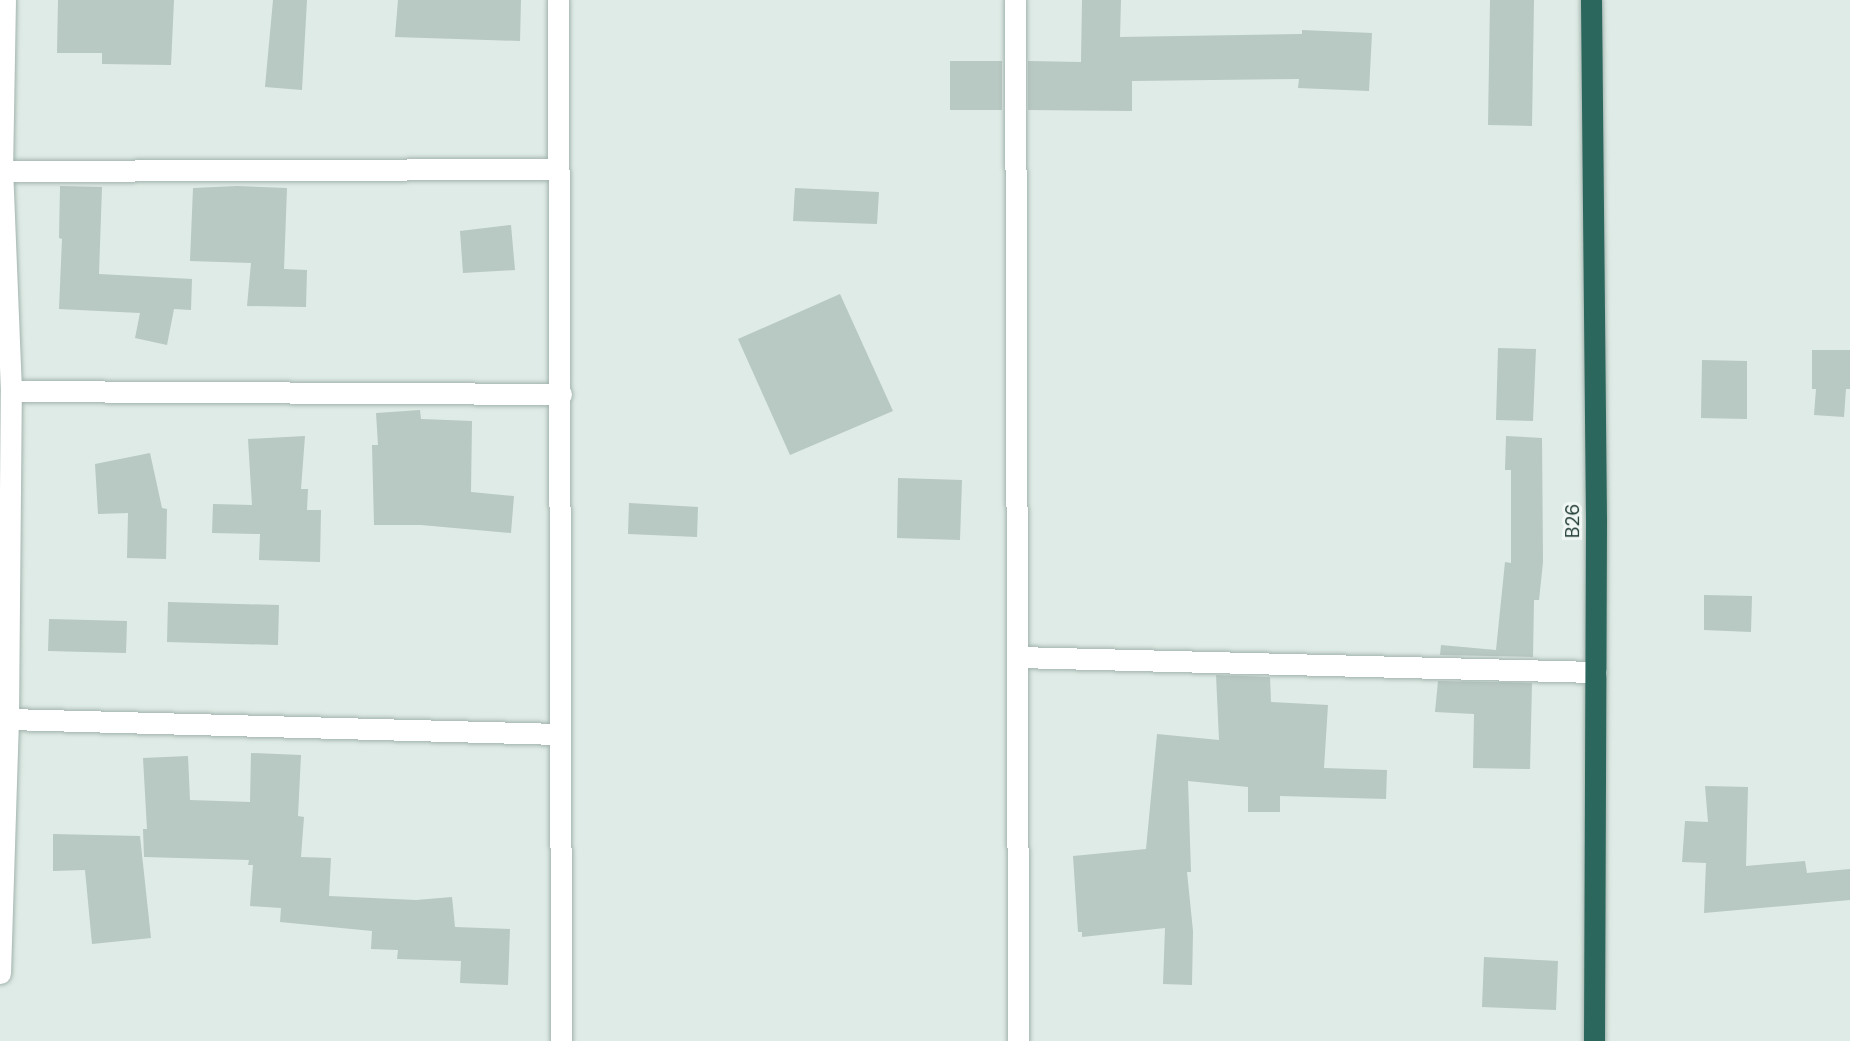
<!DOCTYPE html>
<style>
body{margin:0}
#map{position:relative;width:1850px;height:1041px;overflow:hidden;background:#dfebe6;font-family:"DM Sans",sans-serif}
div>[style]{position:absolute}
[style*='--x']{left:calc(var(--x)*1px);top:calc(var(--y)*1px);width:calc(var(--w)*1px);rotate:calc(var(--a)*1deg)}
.building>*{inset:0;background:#b8c8c2}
.roads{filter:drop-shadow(0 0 2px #a2b3ad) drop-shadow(0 0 2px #a2b3ad)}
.street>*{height:21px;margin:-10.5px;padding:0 10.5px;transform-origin:10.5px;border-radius:10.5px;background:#fff}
.highway>*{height:21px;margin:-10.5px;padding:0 10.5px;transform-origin:10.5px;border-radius:10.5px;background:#2c675d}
span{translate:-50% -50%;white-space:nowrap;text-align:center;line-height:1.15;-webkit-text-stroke:6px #f0f7f4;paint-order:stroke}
.street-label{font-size:19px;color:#203b35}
</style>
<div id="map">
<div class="building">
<div style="clip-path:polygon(58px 0,174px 0,171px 65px,102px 64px,102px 53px,57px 53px)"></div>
<div style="clip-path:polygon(273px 0,307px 0,302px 90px,265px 87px)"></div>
<div style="clip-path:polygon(398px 0,521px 0,520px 41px,395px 37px)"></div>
<div style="clip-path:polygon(1082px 0,1121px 0,1120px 37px,1302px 34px,1302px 30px,1372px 33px,1369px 91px,1298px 88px,1299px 79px,1132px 81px,1132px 111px,1028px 110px,1028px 61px,1081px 62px)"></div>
<div style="clip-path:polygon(1490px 0,1534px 0,1532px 126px,1488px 125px)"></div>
<div style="clip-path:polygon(950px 61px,1002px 61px,1002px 110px,950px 110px)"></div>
<div style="clip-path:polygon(60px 186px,102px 187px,99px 274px,192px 279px,191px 310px,174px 309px,167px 345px,135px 338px,140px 313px,59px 309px,62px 239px,59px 238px)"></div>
<div style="clip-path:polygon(237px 186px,287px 188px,284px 269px,307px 270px,306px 307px,247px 306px,251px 263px,190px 261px,193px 188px)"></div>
<div style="clip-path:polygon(795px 188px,879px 192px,877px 224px,793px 221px)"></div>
<div style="clip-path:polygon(511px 225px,515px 270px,463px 273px,460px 231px)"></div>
<div style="clip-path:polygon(840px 294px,893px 411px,790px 455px,738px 339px)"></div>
<div style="clip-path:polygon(1498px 348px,1536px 349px,1533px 421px,1496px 420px)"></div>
<div style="clip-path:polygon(1812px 350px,1850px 350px,1850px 389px,1846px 389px,1844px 417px,1814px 415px,1816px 389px,1812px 389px)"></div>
<div style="clip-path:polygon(1702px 360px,1747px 361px,1747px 419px,1701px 418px)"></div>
<div style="clip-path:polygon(420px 410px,421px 419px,472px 421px,471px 492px,514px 496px,511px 533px,421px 525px,374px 525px,372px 445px,378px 445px,376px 413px)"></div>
<div style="clip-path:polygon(305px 436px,301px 489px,308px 489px,307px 510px,321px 510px,320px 562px,259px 560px,260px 534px,212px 533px,213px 504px,252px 505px,248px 439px)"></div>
<div style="clip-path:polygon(1506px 436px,1542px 438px,1543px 562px,1539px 600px,1534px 600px,1533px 657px,1440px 655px,1441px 645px,1496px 650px,1505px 562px,1511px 563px,1511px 470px,1505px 470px)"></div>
<div style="clip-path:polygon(150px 453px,162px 508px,167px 509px,166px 559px,127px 558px,128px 513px,98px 514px,95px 464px)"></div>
<div style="clip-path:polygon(898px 478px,962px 480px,960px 540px,897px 538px)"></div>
<div style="clip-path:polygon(629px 503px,698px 507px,697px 537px,628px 534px)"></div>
<div style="clip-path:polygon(1704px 595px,1752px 596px,1751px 632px,1704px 630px)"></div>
<div style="clip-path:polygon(168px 602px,279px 605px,278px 645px,167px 642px)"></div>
<div style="clip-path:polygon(49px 619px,127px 621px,126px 653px,48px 651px)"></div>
<div style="clip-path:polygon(1216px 675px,1270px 677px,1271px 702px,1328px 705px,1324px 768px,1387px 770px,1386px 799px,1280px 796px,1280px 812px,1248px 812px,1248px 787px,1188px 781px,1191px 872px,1187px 872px,1193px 931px,1192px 985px,1163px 984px,1165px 928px,1082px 937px,1082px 932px,1078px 932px,1073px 856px,1146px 849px,1157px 734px,1219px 740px)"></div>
<div style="clip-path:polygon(1438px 681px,1532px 683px,1530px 769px,1473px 768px,1474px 714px,1435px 712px)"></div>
<div style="clip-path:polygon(251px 753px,301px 755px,298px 816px,304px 817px,301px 857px,331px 858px,329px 896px,416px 900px,452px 897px,455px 927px,510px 929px,508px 985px,460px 983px,461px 961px,397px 959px,398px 950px,371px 949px,372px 931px,280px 922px,281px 908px,250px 906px,253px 865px,248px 865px,249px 860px,144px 857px,143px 829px,147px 829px,143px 758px,188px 756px,190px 800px,250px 802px)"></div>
<div style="clip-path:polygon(1705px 786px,1748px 787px,1746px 866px,1805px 861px,1807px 873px,1850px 869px,1850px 900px,1704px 913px,1706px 863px,1682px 862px,1685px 821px,1708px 822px)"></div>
<div style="clip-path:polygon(53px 834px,140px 836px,151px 938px,92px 944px,85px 870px,53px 871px)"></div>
<div style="clip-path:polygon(1484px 957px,1558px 961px,1556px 1010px,1482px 1007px)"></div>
</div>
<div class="roads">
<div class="street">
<div style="--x:558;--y:0;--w:1041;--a:89.83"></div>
<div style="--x:1015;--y:0;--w:1041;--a:89.83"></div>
<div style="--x:0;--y:171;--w:558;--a:-0.21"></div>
<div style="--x:11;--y:391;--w:550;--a:0.31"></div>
<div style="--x:1018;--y:657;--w:578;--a:1.49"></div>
<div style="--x:8;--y:719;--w:552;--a:1.56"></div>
<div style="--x:0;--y:973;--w:254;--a:-88.2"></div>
<div style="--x:8;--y:719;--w:328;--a:-89.5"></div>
<div style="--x:11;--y:391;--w:220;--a:-92.3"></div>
<div style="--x:2;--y:171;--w:171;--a:-89"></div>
</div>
<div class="highway">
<div style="--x:1591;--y:0;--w:519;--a:89.45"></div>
<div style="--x:1596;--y:519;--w:522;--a:90.22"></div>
</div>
</div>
<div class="street-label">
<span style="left:1573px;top:521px;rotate:-90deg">B26</span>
</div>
</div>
